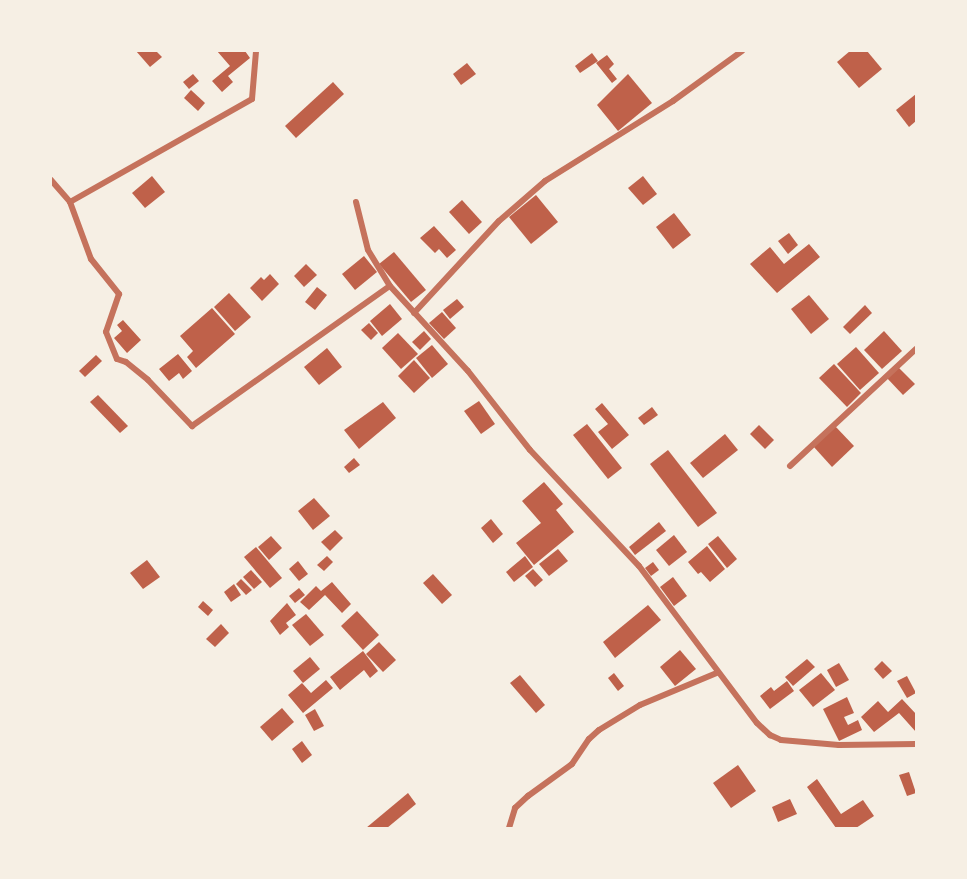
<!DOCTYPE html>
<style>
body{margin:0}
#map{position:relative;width:967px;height:879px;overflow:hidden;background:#f6efe4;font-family:Karla,sans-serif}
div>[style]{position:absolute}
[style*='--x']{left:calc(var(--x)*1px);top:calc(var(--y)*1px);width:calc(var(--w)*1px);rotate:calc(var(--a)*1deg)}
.building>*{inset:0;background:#bf614a}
.minor>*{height:6px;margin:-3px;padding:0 3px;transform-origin:3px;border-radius:3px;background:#c5725c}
span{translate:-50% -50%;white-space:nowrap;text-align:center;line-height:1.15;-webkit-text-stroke:4.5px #f6efe4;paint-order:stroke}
.frame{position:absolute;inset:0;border:52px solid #f6efe4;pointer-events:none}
</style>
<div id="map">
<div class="building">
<div style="clip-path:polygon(136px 51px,156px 51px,162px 57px,150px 67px)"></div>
<div style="clip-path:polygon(217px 51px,245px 51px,250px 58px,228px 76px,233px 82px,222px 92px,212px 81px,230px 66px)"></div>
<div style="clip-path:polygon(850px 51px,867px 51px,882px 69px,859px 88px,837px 62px)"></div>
<div style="clip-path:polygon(592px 53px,598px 61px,580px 73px,575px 66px)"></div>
<div style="clip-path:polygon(607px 55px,614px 64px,609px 69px,617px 79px,612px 83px,596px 63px)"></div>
<div style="clip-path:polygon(467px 63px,476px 74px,461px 85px,453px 74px)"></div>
<div style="clip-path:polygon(193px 74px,199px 81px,189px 89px,183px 82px)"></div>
<div style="clip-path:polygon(628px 74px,652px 103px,618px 131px,597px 105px)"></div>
<div style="clip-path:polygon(333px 82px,344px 94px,296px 138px,285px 126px)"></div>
<div style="clip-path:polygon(191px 90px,205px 103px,198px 111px,184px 98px)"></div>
<div style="clip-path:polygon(916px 94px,916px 121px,909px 127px,896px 110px)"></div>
<div style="clip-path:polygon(152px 176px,165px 192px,145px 208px,132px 193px)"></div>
<div style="clip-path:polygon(643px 176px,657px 194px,643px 205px,628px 188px)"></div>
<div style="clip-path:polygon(536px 195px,558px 222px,531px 244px,509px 217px)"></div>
<div style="clip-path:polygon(462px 200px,482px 222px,469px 234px,449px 212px)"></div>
<div style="clip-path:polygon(674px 213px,691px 235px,673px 249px,656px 227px)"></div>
<div style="clip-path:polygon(434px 226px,456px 250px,447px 258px,439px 249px,435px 253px,420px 238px)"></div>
<div style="clip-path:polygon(789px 233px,798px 245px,788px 254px,778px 241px)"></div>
<div style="clip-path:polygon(809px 244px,820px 257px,777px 293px,750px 264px,770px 247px,784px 264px)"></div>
<div style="clip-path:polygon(394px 252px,426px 290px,411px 302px,379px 264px)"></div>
<div style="clip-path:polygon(364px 256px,377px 272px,355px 290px,342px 274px)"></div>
<div style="clip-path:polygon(306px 264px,317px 275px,304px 287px,294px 276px)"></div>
<div style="clip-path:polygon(270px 274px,279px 284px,262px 301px,250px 288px,261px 277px,264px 280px)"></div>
<div style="clip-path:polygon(317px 287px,327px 295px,315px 310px,305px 302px)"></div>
<div style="clip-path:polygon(229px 293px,251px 317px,235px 331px,214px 307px)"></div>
<div style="clip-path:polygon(809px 295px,829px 319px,811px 334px,791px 309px)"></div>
<div style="clip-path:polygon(457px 299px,464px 307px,450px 319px,443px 310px)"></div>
<div style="clip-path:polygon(390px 304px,402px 319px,382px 336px,370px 321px)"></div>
<div style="clip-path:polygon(865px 305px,872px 313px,850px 334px,843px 327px)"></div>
<div style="clip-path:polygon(212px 308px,235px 334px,196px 368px,187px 357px,193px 351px,180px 336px)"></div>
<div style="clip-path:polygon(442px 312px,456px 328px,444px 339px,429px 323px)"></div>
<div style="clip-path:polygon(123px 320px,141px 340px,127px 353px,114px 338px,122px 331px,117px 325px)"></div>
<div style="clip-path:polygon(369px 323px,378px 333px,371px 340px,361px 330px)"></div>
<div style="clip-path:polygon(424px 331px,431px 339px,420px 350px,412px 342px)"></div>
<div style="clip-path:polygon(884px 331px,902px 351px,882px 369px,864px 350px)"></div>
<div style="clip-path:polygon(398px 333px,418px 354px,401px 369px,382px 348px)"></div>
<div style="clip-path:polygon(432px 345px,448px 364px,432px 378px,416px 358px)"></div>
<div style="clip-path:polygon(856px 347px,879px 373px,860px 390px,837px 364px)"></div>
<div style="clip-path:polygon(327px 348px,342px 367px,319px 385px,304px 367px)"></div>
<div style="clip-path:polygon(178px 354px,192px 371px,183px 379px,179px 373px,169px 381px,159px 369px)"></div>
<div style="clip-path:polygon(96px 355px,102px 361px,85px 377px,79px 371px)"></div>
<div style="clip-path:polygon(414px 360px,430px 378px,414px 393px,398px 376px)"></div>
<div style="clip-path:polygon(834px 364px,861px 393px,847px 407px,819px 378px)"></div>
<div style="clip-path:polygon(897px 366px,915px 384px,903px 395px,886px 377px)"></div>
<div style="clip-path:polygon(98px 395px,128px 426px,120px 433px,90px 402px)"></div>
<div style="clip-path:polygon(479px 401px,495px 424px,481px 434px,464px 411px)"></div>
<div style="clip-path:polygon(383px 402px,396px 418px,359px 449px,344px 430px)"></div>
<div style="clip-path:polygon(602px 403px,629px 435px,612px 449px,598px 432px,608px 424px,595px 409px)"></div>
<div style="clip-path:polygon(652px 407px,658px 415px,644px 425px,638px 418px)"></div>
<div style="clip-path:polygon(587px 424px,622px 468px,608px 479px,573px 435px)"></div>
<div style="clip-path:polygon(759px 425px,774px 440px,765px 449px,750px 434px)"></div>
<div style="clip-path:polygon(835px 426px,854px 446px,832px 467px,813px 446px)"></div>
<div style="clip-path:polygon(725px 434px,738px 450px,703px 478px,690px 463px)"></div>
<div style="clip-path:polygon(668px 450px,717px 513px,698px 527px,650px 464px)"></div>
<div style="clip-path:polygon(354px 458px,360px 465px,349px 473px,344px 467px)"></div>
<div style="clip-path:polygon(544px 482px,563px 504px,556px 510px,574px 532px,534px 565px,516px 543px,541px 523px,522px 501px)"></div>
<div style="clip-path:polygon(314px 498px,330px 516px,313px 530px,298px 511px)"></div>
<div style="clip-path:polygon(491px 519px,503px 534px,493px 543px,481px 528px)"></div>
<div style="clip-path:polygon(659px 522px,666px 531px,635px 555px,629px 547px)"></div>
<div style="clip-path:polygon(335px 530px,343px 538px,330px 551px,321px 542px)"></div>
<div style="clip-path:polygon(674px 535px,687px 552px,669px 566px,656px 550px)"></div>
<div style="clip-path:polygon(271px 536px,282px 548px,269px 560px,258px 547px)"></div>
<div style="clip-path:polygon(718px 536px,737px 559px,727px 568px,708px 544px)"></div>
<div style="clip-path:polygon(707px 546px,725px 569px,710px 582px,701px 572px,698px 574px,688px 562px)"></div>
<div style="clip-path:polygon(256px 547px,282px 578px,270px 588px,244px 557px)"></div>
<div style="clip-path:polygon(558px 549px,568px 561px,549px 576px,539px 564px)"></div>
<div style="clip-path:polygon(327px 556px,333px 562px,324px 571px,317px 565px)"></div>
<div style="clip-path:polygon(525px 556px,533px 567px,514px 582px,506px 572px)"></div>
<div style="clip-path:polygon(147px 560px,160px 577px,143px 589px,130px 573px)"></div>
<div style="clip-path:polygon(298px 561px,308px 574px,299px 581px,289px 569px)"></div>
<div style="clip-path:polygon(653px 562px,659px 570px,651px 576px,645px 568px)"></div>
<div style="clip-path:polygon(533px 569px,543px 580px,535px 587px,525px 576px)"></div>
<div style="clip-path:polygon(251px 570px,262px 582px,254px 589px,243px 577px)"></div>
<div style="clip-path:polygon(433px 574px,452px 595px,442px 604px,423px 583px)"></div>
<div style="clip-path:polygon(673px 577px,687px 596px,674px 606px,660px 587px)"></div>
<div style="clip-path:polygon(241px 579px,252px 590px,246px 595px,236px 584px)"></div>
<div style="clip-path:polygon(332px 582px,351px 604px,342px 613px,325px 595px,309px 610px,300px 602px,316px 586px,321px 591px)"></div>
<div style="clip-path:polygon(234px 584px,241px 595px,231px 602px,224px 592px)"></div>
<div style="clip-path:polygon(299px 588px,305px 595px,295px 603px,289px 596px)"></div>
<div style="clip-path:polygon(203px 601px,213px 610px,208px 616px,198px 607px)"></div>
<div style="clip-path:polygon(287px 603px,296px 615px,286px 623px,289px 627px,280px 635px,270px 621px)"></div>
<div style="clip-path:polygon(648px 605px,661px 620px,615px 658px,603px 642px)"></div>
<div style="clip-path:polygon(357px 611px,379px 635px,363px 650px,341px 626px)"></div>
<div style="clip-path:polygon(306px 614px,324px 635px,310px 646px,292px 625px)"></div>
<div style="clip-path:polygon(221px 624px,229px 633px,215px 647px,206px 639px)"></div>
<div style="clip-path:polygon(379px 642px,396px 660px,383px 672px,366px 654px)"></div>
<div style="clip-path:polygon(680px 650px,696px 669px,675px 686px,660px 667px)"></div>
<div style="clip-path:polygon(363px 651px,378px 671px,370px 678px,364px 670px,340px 690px,330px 677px)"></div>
<div style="clip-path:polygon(310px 657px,320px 669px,303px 683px,293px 671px)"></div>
<div style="clip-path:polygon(807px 659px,815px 667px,793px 686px,785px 677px)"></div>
<div style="clip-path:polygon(882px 661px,892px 671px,883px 679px,874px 669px)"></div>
<div style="clip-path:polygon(839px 663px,849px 680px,836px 687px,827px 670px)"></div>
<div style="clip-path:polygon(614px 673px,624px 686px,618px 691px,608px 678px)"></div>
<div style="clip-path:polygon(821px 673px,835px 690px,813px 707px,799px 690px)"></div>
<div style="clip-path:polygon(520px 675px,545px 705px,536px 713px,510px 683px)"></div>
<div style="clip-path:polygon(907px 676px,916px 693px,907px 698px,897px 681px)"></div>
<div style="clip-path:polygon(326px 680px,333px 688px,303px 713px,288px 695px,302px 683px,311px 693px)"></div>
<div style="clip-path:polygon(787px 681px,794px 691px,770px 709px,760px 696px,771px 687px,774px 691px)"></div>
<div style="clip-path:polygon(847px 697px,854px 713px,844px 717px,848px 725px,858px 720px,862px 730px,839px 741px,823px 709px)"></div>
<div style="clip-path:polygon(902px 699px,916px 714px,916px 732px,899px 713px,874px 732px,861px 717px,878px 701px,888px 712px)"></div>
<div style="clip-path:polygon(282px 708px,294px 722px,272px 741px,260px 727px)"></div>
<div style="clip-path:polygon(315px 709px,324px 726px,314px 731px,305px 715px)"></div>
<div style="clip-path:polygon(302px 741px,312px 755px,302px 763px,292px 749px)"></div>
<div style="clip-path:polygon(738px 765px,756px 791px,731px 808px,713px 783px)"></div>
<div style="clip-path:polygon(909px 772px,916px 793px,907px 796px,899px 775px)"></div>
<div style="clip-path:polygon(817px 779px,841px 814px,863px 800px,874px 816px,856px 828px,836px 828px,807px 787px)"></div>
<div style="clip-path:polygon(408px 793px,416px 804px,387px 828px,366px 828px)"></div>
<div style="clip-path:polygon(790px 799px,797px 814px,778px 822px,772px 807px)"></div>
</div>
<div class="minor">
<div style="--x:51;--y:180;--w:29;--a:49"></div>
<div style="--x:70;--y:202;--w:61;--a:69.8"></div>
<div style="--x:91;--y:259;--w:45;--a:51.3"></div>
<div style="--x:119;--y:294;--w:40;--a:108.9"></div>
<div style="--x:106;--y:332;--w:29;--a:68"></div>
<div style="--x:117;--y:359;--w:9;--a:18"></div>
<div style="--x:126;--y:362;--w:28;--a:39"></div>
<div style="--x:148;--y:380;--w:64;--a:46.3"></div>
<div style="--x:192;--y:426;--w:242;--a:-35.3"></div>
<div style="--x:70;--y:202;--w:209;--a:-29.5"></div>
<div style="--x:252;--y:99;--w:48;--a:-85.2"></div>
<div style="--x:356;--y:202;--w:49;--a:76"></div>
<div style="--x:368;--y:250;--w:42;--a:58.6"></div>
<div style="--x:390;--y:286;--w:115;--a:47.5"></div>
<div style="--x:468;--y:371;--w:100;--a:51.9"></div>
<div style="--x:530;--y:450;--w:159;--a:46.8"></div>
<div style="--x:639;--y:566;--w:196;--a:53.1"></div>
<div style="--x:757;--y:723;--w:18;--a:43"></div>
<div style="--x:770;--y:735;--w:12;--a:24"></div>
<div style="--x:781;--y:740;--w:58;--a:4.9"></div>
<div style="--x:839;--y:745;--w:77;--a:-0.7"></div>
<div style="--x:414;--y:313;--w:125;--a:-47.3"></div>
<div style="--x:499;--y:221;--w:61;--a:-41"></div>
<div style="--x:545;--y:181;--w:151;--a:-32"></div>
<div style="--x:673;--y:101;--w:85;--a:-35.9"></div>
<div style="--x:790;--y:466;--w:172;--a:-42.9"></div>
<div style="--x:509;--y:828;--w:21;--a:-73"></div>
<div style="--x:515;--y:808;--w:18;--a:-43"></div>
<div style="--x:528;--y:796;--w:54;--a:-36"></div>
<div style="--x:572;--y:764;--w:30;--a:-56"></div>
<div style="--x:589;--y:739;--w:13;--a:-42"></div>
<div style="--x:599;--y:730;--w:48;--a:-31.4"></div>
<div style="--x:640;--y:705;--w:83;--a:-22.6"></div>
</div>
<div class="frame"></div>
</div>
